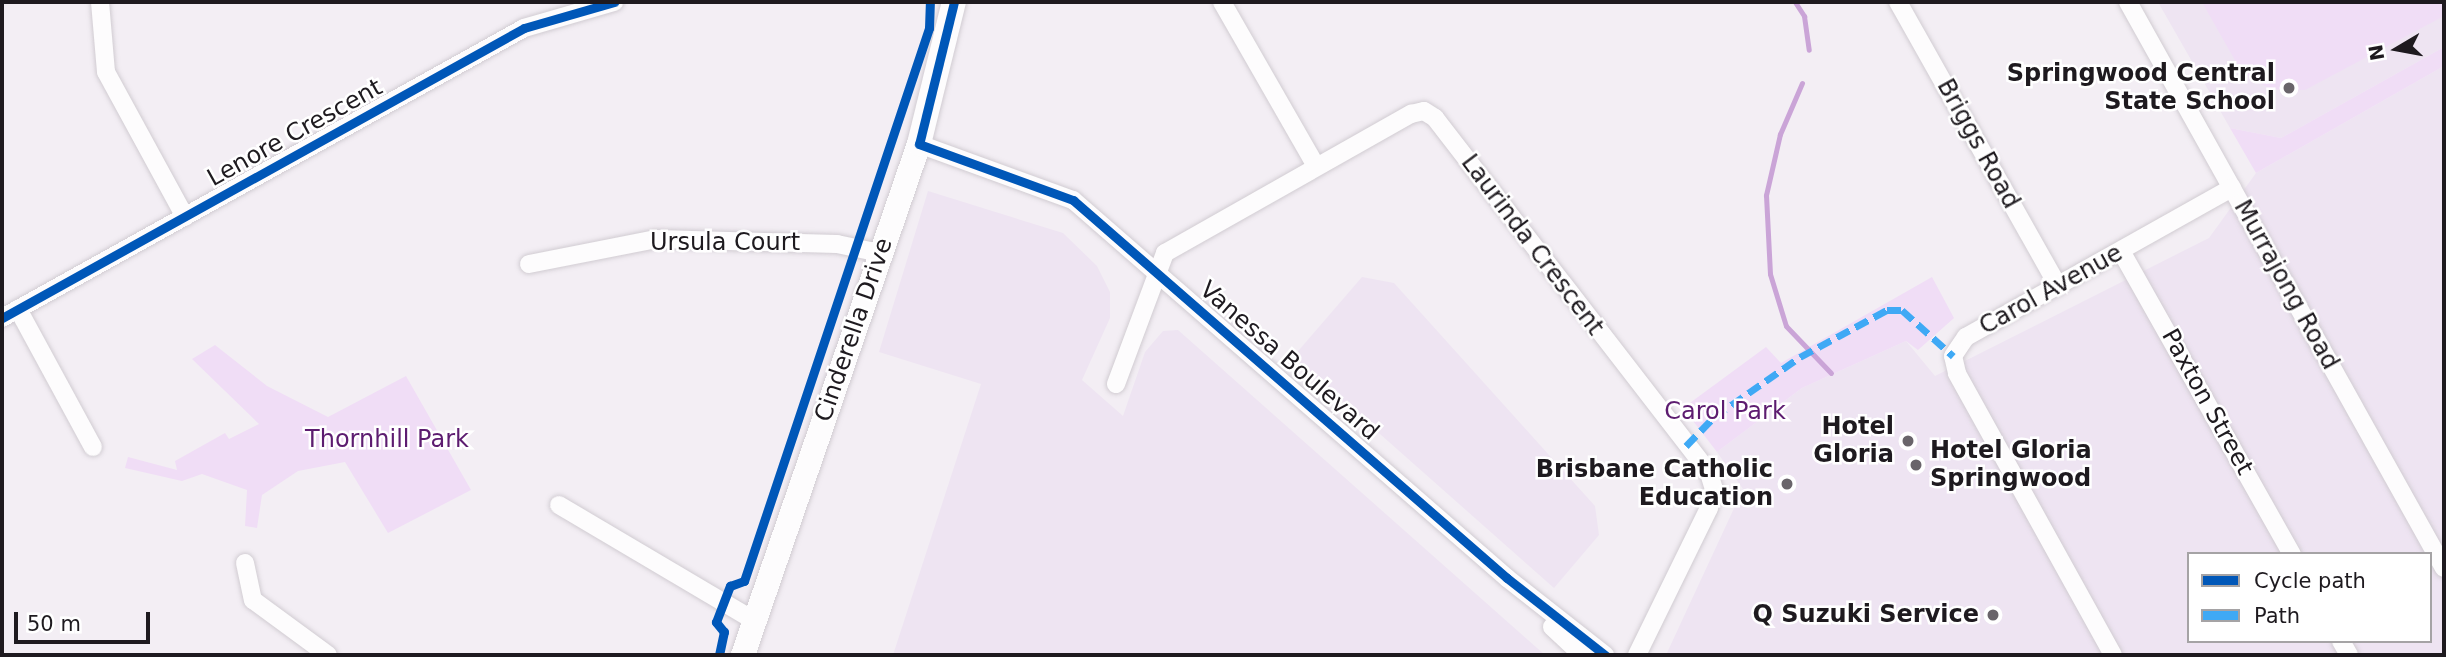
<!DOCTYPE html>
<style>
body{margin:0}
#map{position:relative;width:2446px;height:657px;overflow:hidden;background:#f3eef4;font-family:"DejaVu Sans",sans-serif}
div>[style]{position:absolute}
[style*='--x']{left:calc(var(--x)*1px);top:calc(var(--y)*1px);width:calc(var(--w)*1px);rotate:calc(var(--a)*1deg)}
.built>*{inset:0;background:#eee4f2}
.green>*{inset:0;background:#f0ddf6}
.stream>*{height:5px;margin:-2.5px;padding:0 2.5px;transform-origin:2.5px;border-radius:2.5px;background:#caa4d7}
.roads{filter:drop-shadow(0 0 2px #d1ccd2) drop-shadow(0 0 2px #d1ccd2)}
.street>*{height:18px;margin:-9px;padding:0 9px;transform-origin:9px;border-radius:9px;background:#fdfcfd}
.secondary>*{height:24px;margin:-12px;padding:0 12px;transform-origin:12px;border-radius:12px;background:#fdfcfd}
.quiet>*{height:7px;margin-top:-3.5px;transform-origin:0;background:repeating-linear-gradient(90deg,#3fa9f5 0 14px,transparent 0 21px)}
.cycleway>*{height:9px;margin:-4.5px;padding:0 4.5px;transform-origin:4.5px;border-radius:4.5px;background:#0057b8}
.dots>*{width:19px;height:19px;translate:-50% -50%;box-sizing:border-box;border:4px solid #fff;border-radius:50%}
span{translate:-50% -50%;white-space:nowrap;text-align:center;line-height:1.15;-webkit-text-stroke:5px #fff;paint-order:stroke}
.poi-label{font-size:24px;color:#1e1a1f;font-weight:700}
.right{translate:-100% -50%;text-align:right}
.left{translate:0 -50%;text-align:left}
.street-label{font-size:24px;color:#1e1a1f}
.park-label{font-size:24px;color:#5d1c70}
.frame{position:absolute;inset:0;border:4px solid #1e1a1f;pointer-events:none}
.legend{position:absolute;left:2187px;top:552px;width:245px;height:91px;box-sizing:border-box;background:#fff;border:2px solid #a5a3a5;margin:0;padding:9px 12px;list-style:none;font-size:21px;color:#1e1a1f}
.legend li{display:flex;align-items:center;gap:14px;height:35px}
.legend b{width:35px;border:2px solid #a5a3a5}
.north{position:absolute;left:2362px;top:14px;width:70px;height:70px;-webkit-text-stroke:5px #fff;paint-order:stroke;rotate:260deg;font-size:19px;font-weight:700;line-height:28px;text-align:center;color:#1e1a1f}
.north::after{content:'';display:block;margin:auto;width:24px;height:32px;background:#1e1a1f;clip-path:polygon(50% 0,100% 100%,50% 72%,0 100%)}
.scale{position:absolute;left:14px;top:612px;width:136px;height:32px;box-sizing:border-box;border:4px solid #1e1a1f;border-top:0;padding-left:9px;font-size:21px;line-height:24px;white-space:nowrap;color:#1e1a1f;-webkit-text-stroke:5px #fff;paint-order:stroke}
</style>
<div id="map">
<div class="built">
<div style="clip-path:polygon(2158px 2px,2444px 2px,2444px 47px,2281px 138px,2230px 128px)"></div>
<div style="clip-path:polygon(evenodd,2444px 66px,2444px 655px,1666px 655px,1743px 489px,1717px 452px,1802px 388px,1906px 341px,1935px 376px,2209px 238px,2256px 173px,2444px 66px,2189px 554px,2430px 554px,2430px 641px,2189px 641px,2189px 554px)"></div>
<div style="clip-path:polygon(928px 191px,1063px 233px,1097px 266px,1110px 292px,1110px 318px,1082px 380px,1123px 416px,1145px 352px,1163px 331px,1178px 330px,1545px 655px,893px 655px,981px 384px,879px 352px)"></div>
<div style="clip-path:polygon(1362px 277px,1394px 283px,1595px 506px,1599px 535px,1554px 588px,1293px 357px)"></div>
</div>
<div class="green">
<div style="clip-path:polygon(2202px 2px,2444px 2px,2444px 16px,2305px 90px,2270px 89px,2241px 71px)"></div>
<div style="clip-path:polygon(2444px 47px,2444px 66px,2256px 173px,2230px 128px,2281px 138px)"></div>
<div style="clip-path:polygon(1932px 277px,1954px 318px,1918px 350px,1906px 341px,1802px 388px,1717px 452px,1683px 408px,1766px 347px,1781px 363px)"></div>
<div style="clip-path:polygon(215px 345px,267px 386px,328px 417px,406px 376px,471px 490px,388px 533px,345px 462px,298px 471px,262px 495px,257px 528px,245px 526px,247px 490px,202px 474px,182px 481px,125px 468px,128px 457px,177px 470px,175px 461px,225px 433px,229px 439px,259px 424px,192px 359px)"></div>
</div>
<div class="stream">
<div style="--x:1795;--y:2;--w:17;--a:57"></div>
<div style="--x:1804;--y:16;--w:34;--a:82"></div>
<div style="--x:1802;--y:83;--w:56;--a:113.3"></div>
<div style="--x:1780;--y:134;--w:63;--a:102.9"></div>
<div style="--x:1766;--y:195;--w:79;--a:87.1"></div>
<div style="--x:1770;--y:274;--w:54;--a:72.9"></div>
<div style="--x:1786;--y:326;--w:65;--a:46.2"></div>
</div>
<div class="roads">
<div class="street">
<div style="--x:100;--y:2;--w:70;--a:85.1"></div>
<div style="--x:106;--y:72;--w:165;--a:61.4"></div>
<div style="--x:1222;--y:2;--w:189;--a:60.2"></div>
<div style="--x:1898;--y:2;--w:326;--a:60.6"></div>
<div style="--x:2128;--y:2;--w:648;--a:60.83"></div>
<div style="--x:919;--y:144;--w:164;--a:20"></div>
<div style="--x:1073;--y:200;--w:576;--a:41.05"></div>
<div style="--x:1507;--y:578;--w:125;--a:38.2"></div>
<div style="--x:2121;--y:251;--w:348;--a:60.6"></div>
<div style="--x:529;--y:264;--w:129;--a:-11.1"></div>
<div style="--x:656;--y:239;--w:181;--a:1.6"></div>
<div style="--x:837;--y:244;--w:44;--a:11.8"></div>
<div style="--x:18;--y:309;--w:157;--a:61.5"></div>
<div style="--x:2;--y:318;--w:597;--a:-29.05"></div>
<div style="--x:524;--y:28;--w:94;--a:-16.1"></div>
<div style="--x:1116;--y:384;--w:140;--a:-69.5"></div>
<div style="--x:1165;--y:253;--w:283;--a:-29.5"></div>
<div style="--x:1411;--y:114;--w:13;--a:-13"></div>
<div style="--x:1424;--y:111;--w:13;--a:32"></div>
<div style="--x:1435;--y:118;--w:448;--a:52.3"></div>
<div style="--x:1709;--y:473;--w:17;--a:73"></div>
<div style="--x:1714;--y:489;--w:20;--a:105"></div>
<div style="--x:1709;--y:508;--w:164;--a:116.1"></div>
<div style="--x:559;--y:505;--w:228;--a:30.6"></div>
<div style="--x:245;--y:563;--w:38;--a:78"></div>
<div style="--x:253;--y:600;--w:93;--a:36.3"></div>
<div style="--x:1552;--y:627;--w:41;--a:43"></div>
<div style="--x:2341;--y:641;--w:16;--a:60"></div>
<div style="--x:2113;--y:655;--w:322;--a:-119"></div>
<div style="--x:1957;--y:373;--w:17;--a:-103"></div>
<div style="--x:1953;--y:356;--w:23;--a:-56"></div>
<div style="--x:1966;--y:337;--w:305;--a:-29.3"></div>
</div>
<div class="secondary">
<div style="--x:743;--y:655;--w:540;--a:-71"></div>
<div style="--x:919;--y:144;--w:146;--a:-76.2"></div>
</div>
</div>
<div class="quiet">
<div style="--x:1686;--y:446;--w:40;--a:-46"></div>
<div style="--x:1714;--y:417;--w:105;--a:-34.9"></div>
<div style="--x:1800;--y:357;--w:99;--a:-28.4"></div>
<div style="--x:1887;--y:310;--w:15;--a:0"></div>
<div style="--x:1902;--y:310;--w:69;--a:42"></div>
</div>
<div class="cycleway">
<div style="--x:954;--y:2;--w:146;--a:103.8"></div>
<div style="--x:919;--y:144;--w:164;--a:20"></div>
<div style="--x:1073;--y:200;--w:576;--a:41.05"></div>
<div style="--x:1507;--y:578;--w:125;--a:38.2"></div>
<div style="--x:2;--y:318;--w:597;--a:-29.05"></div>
<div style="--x:524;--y:28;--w:94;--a:-16.1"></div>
<div style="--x:719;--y:655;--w:24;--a:-78"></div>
<div style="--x:724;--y:632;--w:13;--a:-129"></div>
<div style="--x:716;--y:622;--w:39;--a:-69"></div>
<div style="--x:730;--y:586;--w:15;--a:-20"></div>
<div style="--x:744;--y:581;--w:583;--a:-71.5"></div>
<div style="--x:929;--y:28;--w:26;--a:-88"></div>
</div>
<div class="dots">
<div style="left:2289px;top:88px;background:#69646a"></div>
<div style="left:1908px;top:441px;background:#69646a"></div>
<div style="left:1916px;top:465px;background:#69646a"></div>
<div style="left:1787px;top:484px;background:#69646a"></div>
<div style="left:1993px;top:615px;background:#69646a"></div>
</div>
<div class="poi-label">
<span class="right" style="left:2275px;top:88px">Springwood Central<br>State School</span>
<span class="right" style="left:1894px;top:441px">Hotel<br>Gloria</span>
<span class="left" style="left:1930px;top:465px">Hotel Gloria<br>Springwood</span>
<span class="right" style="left:1773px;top:484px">Brisbane Catholic<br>Education</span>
<span class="right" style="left:1979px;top:615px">Q Suzuki Service</span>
</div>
<div class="street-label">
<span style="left:295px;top:133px;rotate:-29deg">Lenore Crescent</span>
<span style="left:1978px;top:144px;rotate:61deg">Briggs Road</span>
<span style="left:725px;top:243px">Ursula Court</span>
<span style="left:1532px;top:245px;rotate:53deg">Laurinda Crescent</span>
<span style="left:2286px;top:285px;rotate:61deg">Murrajong Road</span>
<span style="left:2051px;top:290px;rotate:-29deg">Carol Avenue</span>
<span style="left:854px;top:330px;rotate:-71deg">Cinderella Drive</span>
<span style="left:1289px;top:361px;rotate:41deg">Vanessa Boulevard</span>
<span style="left:2207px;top:402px;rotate:61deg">Paxton Street</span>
</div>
<div class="park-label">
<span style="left:1725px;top:412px">Carol Park</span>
<span style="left:387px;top:440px">Thornhill Park</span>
</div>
<div class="frame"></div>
<ul class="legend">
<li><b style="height:9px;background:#0057b8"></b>Cycle path</li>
<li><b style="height:9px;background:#3fa9f5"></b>Path</li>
</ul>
<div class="north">N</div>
<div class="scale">50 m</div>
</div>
